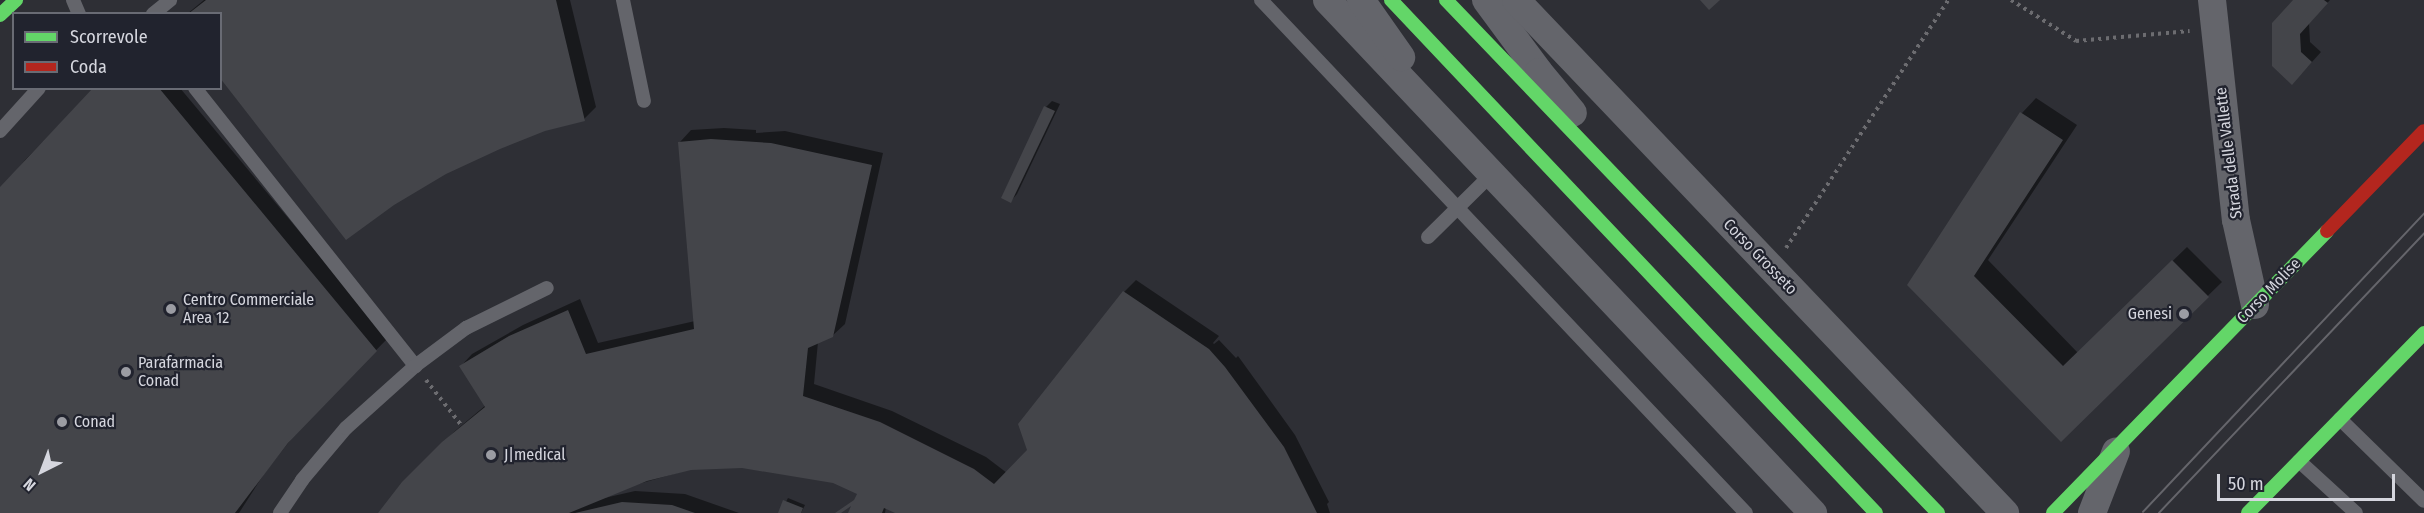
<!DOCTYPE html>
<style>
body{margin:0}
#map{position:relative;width:2424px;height:513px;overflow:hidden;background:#2e2f35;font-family:"Fira Sans Condensed",sans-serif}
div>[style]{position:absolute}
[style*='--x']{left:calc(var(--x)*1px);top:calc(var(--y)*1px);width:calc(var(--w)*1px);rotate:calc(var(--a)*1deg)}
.shadow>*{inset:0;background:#0007}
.building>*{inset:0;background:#44454a}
.path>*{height:4px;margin-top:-2px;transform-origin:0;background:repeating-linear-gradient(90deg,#6c6c70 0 3px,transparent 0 7.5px)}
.lane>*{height:14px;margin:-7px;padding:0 7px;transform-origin:7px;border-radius:7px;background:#64656b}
.street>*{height:28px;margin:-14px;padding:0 14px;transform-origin:14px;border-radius:14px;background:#64656b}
.fast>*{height:14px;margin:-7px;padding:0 7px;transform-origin:7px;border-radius:7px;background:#63d668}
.jam>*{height:14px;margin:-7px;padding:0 7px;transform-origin:7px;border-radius:7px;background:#b3261e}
.tram>*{height:1.5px;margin:-0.75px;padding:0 0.75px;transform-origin:0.75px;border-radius:0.75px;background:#65656b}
.dots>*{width:16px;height:16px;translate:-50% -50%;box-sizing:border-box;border:3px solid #21232e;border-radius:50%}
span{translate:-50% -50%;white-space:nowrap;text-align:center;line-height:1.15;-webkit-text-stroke:4.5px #21232e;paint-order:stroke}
.street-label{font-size:16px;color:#d5d6de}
.poi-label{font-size:16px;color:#d5d6de}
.left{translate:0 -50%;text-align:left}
.right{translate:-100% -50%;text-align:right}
.legend{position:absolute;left:12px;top:12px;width:210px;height:78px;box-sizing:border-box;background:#21232e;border:2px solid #696b74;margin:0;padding:8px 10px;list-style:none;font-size:18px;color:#d5d6de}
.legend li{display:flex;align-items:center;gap:12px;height:30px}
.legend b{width:30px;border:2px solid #696b74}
.north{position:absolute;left:12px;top:441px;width:60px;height:60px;-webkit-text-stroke:4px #21232e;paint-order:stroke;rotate:222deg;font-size:16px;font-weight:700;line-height:24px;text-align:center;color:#d5d6de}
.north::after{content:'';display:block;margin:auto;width:21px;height:27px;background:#d5d6de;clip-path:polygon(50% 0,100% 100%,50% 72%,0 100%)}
.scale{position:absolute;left:2217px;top:474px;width:178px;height:27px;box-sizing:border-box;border:3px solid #d5d6de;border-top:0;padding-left:8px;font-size:18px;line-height:21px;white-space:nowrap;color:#d5d6de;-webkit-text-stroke:4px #21232e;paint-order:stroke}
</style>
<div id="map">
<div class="shadow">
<div style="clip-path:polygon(204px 0,570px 0,596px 107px,584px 119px,220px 14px,187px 14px)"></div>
<div style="clip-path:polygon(2295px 0,2330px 0,2309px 23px,2310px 42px,2321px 52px,2302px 73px)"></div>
<div style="clip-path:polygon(95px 88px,180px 88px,388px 338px,299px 429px,264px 474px,239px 513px,0 513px,0 191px,25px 160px)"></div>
<div style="clip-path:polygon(2036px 98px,2077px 125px,1988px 260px,2078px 353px,2187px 247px,2222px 282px,2061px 439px,1909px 285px,2022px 113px)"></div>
<div style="clip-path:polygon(1052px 101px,1060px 104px,1017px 194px,1011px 201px,1046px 107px)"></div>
<div style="clip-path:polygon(724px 128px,756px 130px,756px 133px,785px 131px,883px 153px,845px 324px,832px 336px,818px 342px,814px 384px,892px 411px,986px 457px,1007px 473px,1029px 450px,1124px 292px,1136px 280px,1219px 336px,1213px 343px,1214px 344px,1219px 340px,1236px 358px,1238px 356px,1295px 435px,1329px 502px,1327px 504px,1330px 513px,900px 513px,886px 507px,885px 513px,849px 513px,855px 501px,836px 513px,857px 499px,859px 493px,834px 482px,742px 466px,691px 469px,614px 491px,600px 499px,635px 491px,685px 494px,739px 513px,380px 513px,403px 483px,455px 431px,486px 405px,461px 366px,472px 354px,523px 325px,580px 299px,598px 343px,695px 321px,680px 142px,691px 130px)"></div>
<div style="clip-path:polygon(788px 498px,805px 505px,801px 513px,780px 513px)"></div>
</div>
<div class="building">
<div style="clip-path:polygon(206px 0,556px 0,585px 121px,545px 131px,500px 149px,446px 174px,394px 205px,346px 240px,220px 78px,220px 14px,188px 14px)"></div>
<div style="clip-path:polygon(1700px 0,1720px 0,1709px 10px)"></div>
<div style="clip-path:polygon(2293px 0,2324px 0,2328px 3px,2300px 34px,2301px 52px,2312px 62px,2292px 85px,2272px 66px,2272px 23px)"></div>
<div style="clip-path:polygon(93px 88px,159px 88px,377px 351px,288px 443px,235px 513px,0 513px,0 187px)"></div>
<div style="clip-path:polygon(1044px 106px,1055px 111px,1011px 203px,1001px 198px)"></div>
<div style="clip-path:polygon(2020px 112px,2063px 140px,1974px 276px,2063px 366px,2172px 260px,2209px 297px,2061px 442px,1907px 285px)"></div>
<div style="clip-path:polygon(711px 139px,771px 143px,872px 165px,833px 337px,808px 348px,803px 396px,880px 422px,974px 469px,994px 484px,1027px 450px,1018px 424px,1123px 291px,1209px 349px,1225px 367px,1284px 447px,1317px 513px,895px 513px,884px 508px,882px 513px,848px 513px,851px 506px,841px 513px,835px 513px,854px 500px,857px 494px,833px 483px,742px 468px,691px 470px,647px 481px,569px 513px,378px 513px,402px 482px,442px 442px,485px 407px,459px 366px,509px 336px,568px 310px,586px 354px,694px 329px,678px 142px)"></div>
<div style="clip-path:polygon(783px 500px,803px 508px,801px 513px,778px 513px)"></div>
<div style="clip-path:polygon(622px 502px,672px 505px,695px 513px,575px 513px)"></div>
</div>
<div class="path">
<div style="--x:2011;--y:0;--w:77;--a:32.2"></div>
<div style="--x:2076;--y:41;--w:114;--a:-5"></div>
<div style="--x:1786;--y:248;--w:296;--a:-56.8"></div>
<div style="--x:426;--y:380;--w:58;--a:52"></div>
</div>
<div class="lane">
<div style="--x:73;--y:0;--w:15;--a:67"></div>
<div style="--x:623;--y:0;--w:103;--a:78.3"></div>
<div style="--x:1261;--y:0;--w:706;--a:46.61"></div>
<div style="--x:153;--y:14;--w:22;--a:-39"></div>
<div style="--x:195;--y:88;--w:355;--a:51.6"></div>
<div style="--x:0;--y:131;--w:58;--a:-47.8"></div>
<div style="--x:1428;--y:237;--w:91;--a:-44.6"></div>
<div style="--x:2340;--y:419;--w:117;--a:44.3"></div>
<div style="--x:2299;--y:461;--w:77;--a:42.4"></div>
<div style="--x:280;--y:513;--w:40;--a:-56"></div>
<div style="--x:302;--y:480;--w:68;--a:-49.8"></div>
<div style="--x:346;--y:428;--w:93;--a:-41.9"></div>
<div style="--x:415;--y:366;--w:64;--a:-36.7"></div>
<div style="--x:466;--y:328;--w:90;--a:-26.3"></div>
</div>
<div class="street">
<div style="--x:1327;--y:0;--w:707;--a:46.55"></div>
<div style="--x:1361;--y:0;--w:70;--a:54.9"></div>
<div style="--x:1486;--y:0;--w:89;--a:53.6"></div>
<div style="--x:1539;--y:72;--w:53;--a:50.3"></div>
<div style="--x:1516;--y:0;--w:709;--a:46.37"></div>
<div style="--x:2212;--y:0;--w:221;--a:83.8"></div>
<div style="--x:2236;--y:220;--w:87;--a:77.4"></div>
<div style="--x:2092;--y:513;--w:66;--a:-68.8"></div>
</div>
<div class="fast">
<div style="--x:1391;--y:0;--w:706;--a:46.61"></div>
<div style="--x:1446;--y:0;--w:711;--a:46.2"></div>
<div style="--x:0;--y:15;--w:22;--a:-43"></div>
<div style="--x:2053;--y:513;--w:393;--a:-45.8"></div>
<div style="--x:2248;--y:513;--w:252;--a:-45.6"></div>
</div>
<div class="jam">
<div style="--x:2327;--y:231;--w:139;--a:-45.9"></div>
</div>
<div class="tram">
<div style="--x:2143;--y:512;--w:410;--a:-46.7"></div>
<div style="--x:2159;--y:513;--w:385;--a:-46.5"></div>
</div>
<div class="dots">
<div style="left:171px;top:309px;background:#9b9ca3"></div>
<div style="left:2184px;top:314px;background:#9b9ca3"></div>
<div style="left:126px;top:372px;background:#9b9ca3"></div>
<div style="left:62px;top:422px;background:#9b9ca3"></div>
<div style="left:491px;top:455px;background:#9b9ca3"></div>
</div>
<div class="street-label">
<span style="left:2229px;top:153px;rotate:-97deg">Strada delle Vallette</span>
<span style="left:1760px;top:257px;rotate:46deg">Corso Grosseto</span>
<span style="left:2269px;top:291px;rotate:-46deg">Corso Molise</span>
</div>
<div class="poi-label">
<span class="left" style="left:183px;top:309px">Centro Commerciale<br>Area 12</span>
<span class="right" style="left:2172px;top:314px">Genesi</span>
<span class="left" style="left:138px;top:372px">Parafarmacia<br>Conad</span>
<span class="left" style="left:74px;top:422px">Conad</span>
<span class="left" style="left:504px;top:455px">J|medical</span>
</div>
<ul class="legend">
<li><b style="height:8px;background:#63d668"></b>Scorrevole</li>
<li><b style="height:8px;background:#b3261e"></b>Coda</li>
</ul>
<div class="north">N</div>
<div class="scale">50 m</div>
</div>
